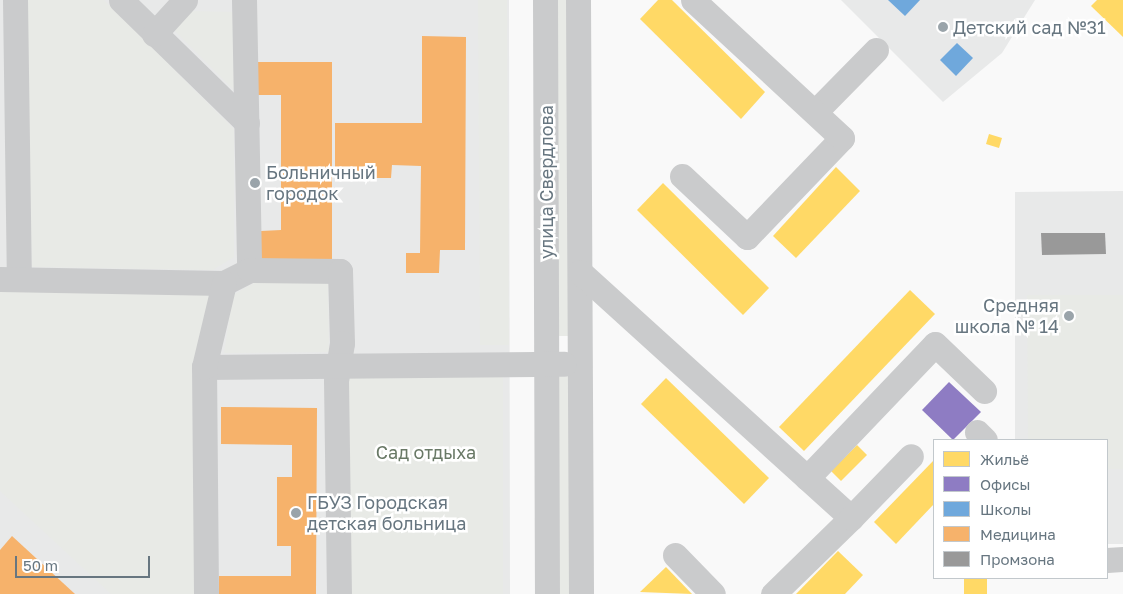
<!DOCTYPE html>
<meta charset="utf-8">
<style>
body{margin:0}
#map{position:relative;width:1123px;height:594px;overflow:hidden;background:#f9f9f9;font-family:"Golos Text",sans-serif}
div>[style]{position:absolute}
[style*='--x']{left:calc(var(--x)*1px);top:calc(var(--y)*1px);width:calc(var(--w)*1px);rotate:calc(var(--a)*1deg)}
.built>*{inset:0;background:#e8e9e9}
.green>*{inset:0;background:#e8eae6}
.homes>*{inset:0;background:#ffd966}
.offices>*{inset:0;background:#8e7cc3}
.schools>*{inset:0;background:#6fa8dc}
.health>*{inset:0;background:#f6b26b}
.industry>*{inset:0;background:#999}
.minor>*{height:25px;margin:-12.5px;padding:0 12.5px;transform-origin:12.5px;border-radius:12.5px;background:#cacbcc}
.dots>*{width:14px;height:14px;translate:-50% -50%;box-sizing:border-box;border:2px solid #fff;border-radius:50%}
span{translate:-50% -50%;white-space:nowrap;text-align:center;line-height:1.15;-webkit-text-stroke:5px #fff;paint-order:stroke}
.poi-label{font-size:18px;color:#677680}
.left{translate:0 -50%;text-align:left}
.right{translate:-100% -50%;text-align:right}
.street-label{font-size:18px;color:#677680}
.park-label{font-size:18px;color:#697966}
.legend{position:absolute;left:933px;top:439px;width:175px;height:140px;box-sizing:border-box;background:#fff;border:1px solid #c2c8cc;margin:0;padding:6px 9px;list-style:none;font-size:15px;color:#677680}
.legend li{display:flex;align-items:center;gap:10px;height:25px}
.legend b{width:25px;border:1px solid #c2c8cc}
.scale{position:absolute;left:15px;top:556px;width:135px;height:22px;box-sizing:border-box;border:2px solid #677680;border-top:0;padding-left:6px;font-size:15px;line-height:18px;white-space:nowrap;color:#677680;-webkit-text-stroke:4px #fff;paint-order:stroke}
</style>
<div id="map">
<div class="built">
<div style="clip-path:polygon(0 0,509px 0,510px 594px,0 594px)"></div>
<div style="clip-path:polygon(841px 0,1035px 0,1002px 53px,943px 102px)"></div>
<div style="clip-path:polygon(1123px 191px,1123px 544px,1107px 544px,1107px 440px,1015px 440px,1015px 192px)"></div>
</div>
<div class="green">
<div style="clip-path:polygon(25px 0,104px 0,234px 129px,234px 257px,213px 270px,32px 267px)"></div>
<div style="clip-path:polygon(478px 0,507px 0,509px 345px,480px 345px)"></div>
<div style="clip-path:polygon(556px 0,568px 0,570px 336px,556px 336px)"></div>
<div style="clip-path:polygon(190px 11px,234px 12px,234px 90px,173px 29px)"></div>
<div style="clip-path:polygon(256px 282px,328px 282px,329px 352px,224px 353px,233px 295px)"></div>
<div style="clip-path:polygon(214px 289px,197px 594px,111px 594px,0 491px,0 290px)"></div>
<div style="clip-path:polygon(1027px 295px,1123px 295px,1123px 469px,1107px 469px,1107px 440px,1028px 440px)"></div>
<div style="clip-path:polygon(503px 374px,503px 594px,351px 594px,348px 375px)"></div>
<div style="clip-path:polygon(569px 376px,571px 594px,557px 594px,555px 377px)"></div>
</div>
<div class="homes">
<div style="clip-path:polygon(658px 0,672px 0,765px 92px,741px 119px,640px 19px)"></div>
<div style="clip-path:polygon(1097px 0,1123px 0,1123px 37px,1091px 6px)"></div>
<div style="clip-path:polygon(989px 134px,1002px 138px,999px 148px,986px 144px)"></div>
<div style="clip-path:polygon(836px 167px,860px 191px,796px 258px,773px 236px)"></div>
<div style="clip-path:polygon(663px 183px,769px 288px,743px 315px,637px 210px)"></div>
<div style="clip-path:polygon(910px 290px,935px 314px,804px 451px,779px 427px)"></div>
<div style="clip-path:polygon(666px 378px,769px 478px,744px 504px,641px 404px)"></div>
<div style="clip-path:polygon(857px 445px,867px 455px,841px 481px,831px 471px)"></div>
<div style="clip-path:polygon(934px 460px,934px 504px,896px 544px,874px 522px)"></div>
<div style="clip-path:polygon(838px 551px,863px 575px,845px 594px,796px 594px)"></div>
<div style="clip-path:polygon(666px 567px,692px 594px,640px 592px)"></div>
<div style="clip-path:polygon(964px 578px,987px 578px,987px 594px,964px 594px)"></div>
</div>
<div class="offices">
<div style="clip-path:polygon(949px 382px,981px 412px,953px 440px,922px 410px)"></div>
</div>
<div class="schools">
<div style="clip-path:polygon(888px 0,920px 0,905px 16px)"></div>
<div style="clip-path:polygon(957px 43px,973px 58px,956px 76px,940px 60px)"></div>
</div>
<div class="health">
<div style="clip-path:polygon(422px 36px,466px 37px,465px 250px,440px 250px,439px 273px,406px 273px,406px 253px,420px 253px,421px 166px,392px 165px,391px 178px,335px 178px,335px 123px,422px 123px)"></div>
<div style="clip-path:polygon(257px 62px,332px 62px,332px 259px,261px 259px,261px 231px,281px 230px,281px 95px,257px 95px)"></div>
<div style="clip-path:polygon(221px 407px,317px 408px,316px 594px,219px 594px,219px 576px,291px 576px,291px 546px,277px 546px,277px 477px,292px 477px,292px 445px,221px 444px)"></div>
<div style="clip-path:polygon(12px 536px,75px 594px,0 594px,0 550px)"></div>
</div>
<div class="industry">
<div style="clip-path:polygon(1041px 233px,1105px 233px,1106px 254px,1042px 255px)"></div>
</div>
<div class="minor">
<div style="--x:15;--y:0;--w:279;--a:89.2"></div>
<div style="--x:121;--y:0;--w:176;--a:44.3"></div>
<div style="--x:244;--y:0;--w:270;--a:88.9"></div>
<div style="--x:545;--y:0;--w:594;--a:89.81"></div>
<div style="--x:578;--y:0;--w:594;--a:89.71"></div>
<div style="--x:154;--y:34;--w:46;--a:-47.6"></div>
<div style="--x:815;--y:112;--w:87;--a:-45.5"></div>
<div style="--x:682;--y:176;--w:89;--a:43.2"></div>
<div style="--x:747;--y:237;--w:137;--a:-46.2"></div>
<div style="--x:842;--y:138;--w:203;--a:-137.2"></div>
<div style="--x:580;--y:272;--w:366;--a:42.2"></div>
<div style="--x:851;--y:518;--w:109;--a:135.7"></div>
<div style="--x:0;--y:279;--w:224;--a:1"></div>
<div style="--x:224;--y:283;--w:28;--a:-27"></div>
<div style="--x:249;--y:270;--w:91;--a:0.6"></div>
<div style="--x:340;--y:271;--w:72;--a:88.4"></div>
<div style="--x:342;--y:343;--w:37;--a:99"></div>
<div style="--x:336;--y:380;--w:214;--a:89.2"></div>
<div style="--x:204;--y:367;--w:360;--a:-0.5"></div>
<div style="--x:977;--y:432;--w:11;--a:45"></div>
<div style="--x:807;--y:478;--w:185;--a:-46.3"></div>
<div style="--x:935;--y:344;--w:68;--a:43.8"></div>
<div style="--x:851;--y:518;--w:86;--a:-45.9"></div>
<div style="--x:675;--y:555;--w:54;--a:45.7"></div>
<div style="--x:1107;--y:560;--w:16;--a:-4"></div>
<div style="--x:206;--y:594;--w:227;--a:-90.5"></div>
<div style="--x:204;--y:367;--w:86;--a:-76.6"></div>
</div>
<div class="dots">
<div style="left:943px;top:27px;background:#9aa4aa"></div>
<div style="left:255px;top:183px;background:#9aa4aa"></div>
<div style="left:1069px;top:316px;background:#9aa4aa"></div>
<div style="left:296px;top:513px;background:#9aa4aa"></div>
</div>
<div class="poi-label">
<span class="left" style="left:953px;top:27px">Детский сад №31</span>
<span class="left" style="left:266px;top:183px">Больничный<br>городок</span>
<span class="right" style="left:1059px;top:316px">Средняя<br>школа № 14</span>
<span class="left" style="left:307px;top:513px">ГБУЗ Городская<br>детская больница</span>
</div>
<div class="street-label">
<span style="left:546px;top:182px;rotate:-90deg">улица Свердлова</span>
</div>
<div class="park-label">
<span style="left:426px;top:452px">Сад отдыха</span>
</div>
<ul class="legend">
<li><b style="height:14px;background:#ffd966"></b>Жильё</li>
<li><b style="height:14px;background:#8e7cc3"></b>Офисы</li>
<li><b style="height:14px;background:#6fa8dc"></b>Школы</li>
<li><b style="height:14px;background:#f6b26b"></b>Медицина</li>
<li><b style="height:14px;background:#999"></b>Промзона</li>
</ul>
<div class="scale">50 m</div>
</div>
